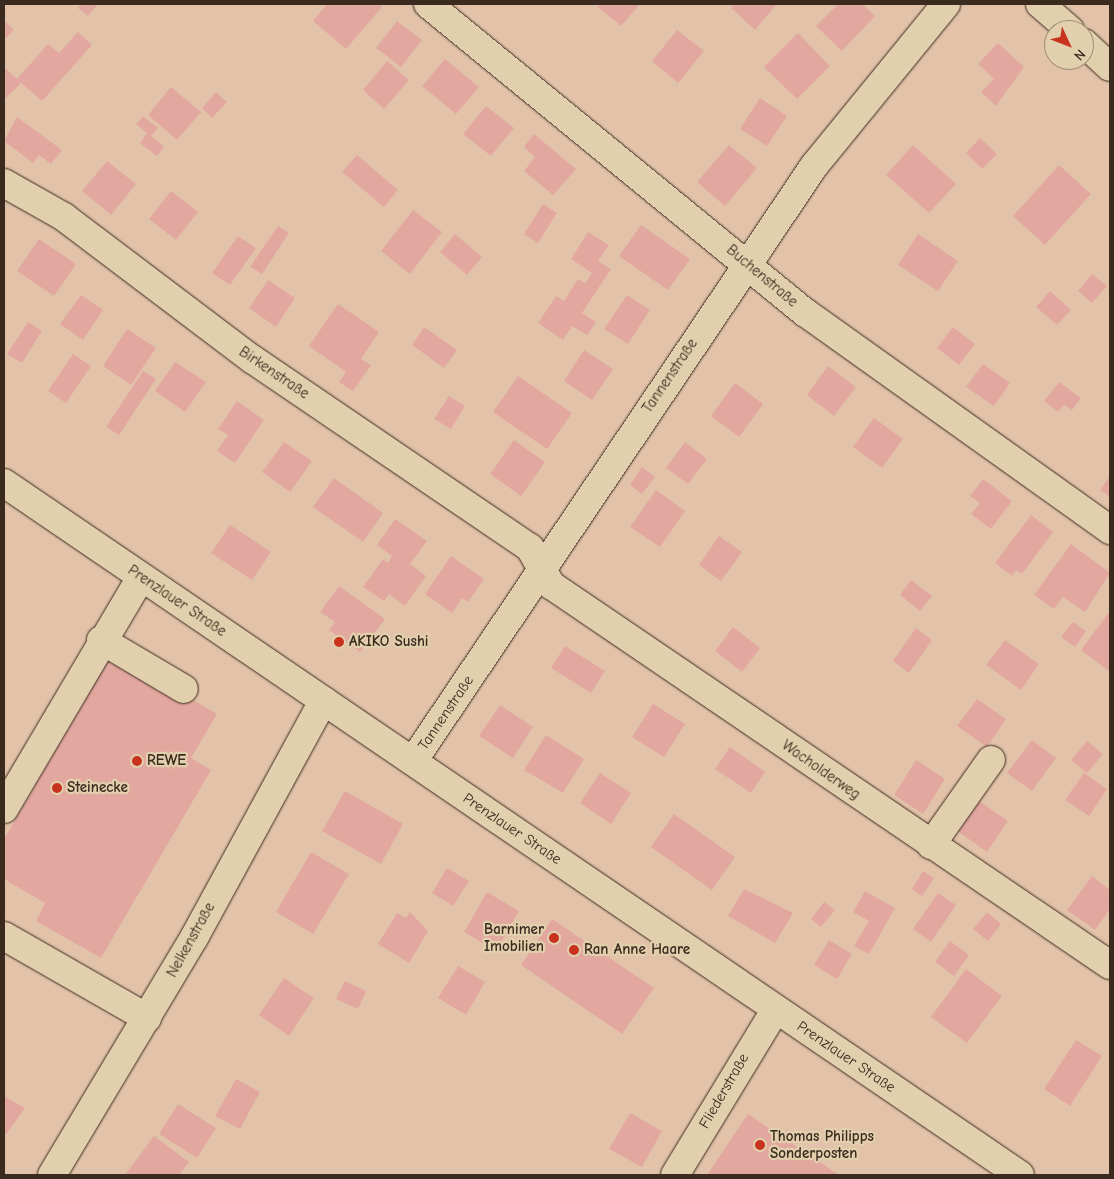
<!DOCTYPE html>
<meta charset="utf-8">
<style>
body{margin:0}
#map{position:relative;width:1114px;height:1179px;overflow:hidden;background:#e2c3a9;font-family:"Comic Neue",sans-serif}
div>[style]{position:absolute}
[style*='--x']{left:calc(var(--x)*1px);top:calc(var(--y)*1px);width:calc(var(--w)*1px);rotate:calc(var(--a)*1deg)}
.building>*{inset:0;background:#e2a8a0}
.roads{filter:drop-shadow(0 0 1px #3b2a1e) drop-shadow(0 0 1px #3b2a1e)}
.minor>*{height:28px;margin:-14px;padding:0 14px;transform-origin:14px;border-radius:14px;background:#e2cfad}
.major>*{height:28px;margin:-14px;padding:0 14px;transform-origin:14px;border-radius:14px;background:#e2cfad}
.dots>*{width:14px;height:14px;translate:-50% -50%;box-sizing:border-box;border:2px solid #e2cfad;border-radius:50%}
span{translate:-50% -50%;white-space:nowrap;text-align:center;line-height:1.15;-webkit-text-stroke:4.5px #e2cfad;paint-order:stroke}
.street-label{font-size:15px;color:#3b2a1e}
.poi-label{font-size:15px;color:#3b2a1e;font-weight:700}
.left{translate:0 -50%;text-align:left}
.right{translate:-100% -50%;text-align:right}
.frame{position:absolute;inset:0;border:5px solid #3b2a1e;pointer-events:none}
.north{position:absolute;left:1044px;top:20px;width:50px;height:50px;box-sizing:border-box;background:#e2cfad;border:1px solid #9f8d74;border-radius:50%;rotate:133deg;font-size:14px;font-weight:700;line-height:20px;text-align:center;color:#3b2a1e}
.north::after{content:'';display:block;margin:auto;width:18px;height:22px;background:#c8321e;clip-path:polygon(50% 0,100% 100%,50% 72%,0 100%)}
</style>
<div id="map">
<div class="building">
<div style="clip-path:polygon(82px 4px,98px 4px,88px 16px,78px 8px)"></div>
<div style="clip-path:polygon(327px 4px,378px 4px,382px 7px,346px 49px,313px 21px)"></div>
<div style="clip-path:polygon(600px 4px,640px 4px,621px 26px,598px 7px)"></div>
<div style="clip-path:polygon(734px 4px,775px 4px,776px 5px,755px 30px,731px 8px)"></div>
<div style="clip-path:polygon(838px 4px,862px 4px,875px 16px,842px 51px,816px 26px)"></div>
<div style="clip-path:polygon(4px 20px,14px 30px,4px 40px)"></div>
<div style="clip-path:polygon(397px 21px,422px 40px,401px 67px,376px 48px)"></div>
<div style="clip-path:polygon(677px 30px,704px 51px,678px 83px,652px 61px)"></div>
<div style="clip-path:polygon(78px 32px,92px 45px,42px 101px,21px 83px,4px 100px,4px 67px,17px 79px,48px 44px,59px 53px)"></div>
<div style="clip-path:polygon(798px 33px,830px 66px,797px 99px,764px 67px)"></div>
<div style="clip-path:polygon(998px 43px,1024px 67px,996px 106px,981px 92px,994px 79px,978px 64px)"></div>
<div style="clip-path:polygon(445px 59px,479px 87px,456px 114px,422px 86px)"></div>
<div style="clip-path:polygon(387px 61px,409px 80px,384px 109px,363px 90px)"></div>
<div style="clip-path:polygon(171px 87px,201px 112px,177px 140px,148px 115px)"></div>
<div style="clip-path:polygon(216px 92px,227px 102px,212px 118px,202px 108px)"></div>
<div style="clip-path:polygon(760px 98px,787px 116px,767px 146px,740px 129px)"></div>
<div style="clip-path:polygon(486px 106px,514px 128px,491px 156px,463px 134px)"></div>
<div style="clip-path:polygon(143px 116px,158px 128px,151px 136px,164px 147px,157px 156px,140px 143px,147px 133px,136px 124px)"></div>
<div style="clip-path:polygon(17px 117px,62px 150px,51px 164px,39px 155px,33px 163px,4px 141px)"></div>
<div style="clip-path:polygon(534px 134px,576px 169px,553px 195px,524px 171px,535px 157px,524px 147px)"></div>
<div style="clip-path:polygon(980px 138px,997px 154px,982px 169px,966px 153px)"></div>
<div style="clip-path:polygon(729px 145px,757px 168px,725px 206px,697px 182px)"></div>
<div style="clip-path:polygon(913px 145px,956px 184px,929px 213px,886px 175px)"></div>
<div style="clip-path:polygon(357px 155px,398px 190px,384px 207px,342px 172px)"></div>
<div style="clip-path:polygon(107px 161px,136px 184px,111px 215px,82px 191px)"></div>
<div style="clip-path:polygon(1059px 165px,1091px 194px,1045px 245px,1013px 216px)"></div>
<div style="clip-path:polygon(171px 191px,198px 212px,176px 240px,149px 219px)"></div>
<div style="clip-path:polygon(543px 204px,557px 213px,538px 243px,524px 234px)"></div>
<div style="clip-path:polygon(413px 210px,442px 232px,410px 274px,381px 251px)"></div>
<div style="clip-path:polygon(641px 225px,690px 259px,668px 290px,619px 256px)"></div>
<div style="clip-path:polygon(278px 226px,289px 233px,262px 274px,250px 267px)"></div>
<div style="clip-path:polygon(588px 232px,609px 245px,598px 261px,611px 269px,582px 313px,596px 322px,587px 335px,572px 326px,563px 340px,538px 323px,556px 296px,564px 301px,578px 279px,585px 283px,592px 273px,571px 259px)"></div>
<div style="clip-path:polygon(455px 234px,482px 257px,467px 275px,440px 252px)"></div>
<div style="clip-path:polygon(918px 234px,958px 261px,938px 291px,898px 265px)"></div>
<div style="clip-path:polygon(238px 236px,256px 248px,230px 285px,212px 273px)"></div>
<div style="clip-path:polygon(39px 239px,76px 264px,54px 296px,17px 271px)"></div>
<div style="clip-path:polygon(1092px 274px,1107px 286px,1092px 303px,1078px 291px)"></div>
<div style="clip-path:polygon(268px 280px,295px 298px,276px 327px,249px 308px)"></div>
<div style="clip-path:polygon(1050px 291px,1071px 310px,1057px 325px,1036px 307px)"></div>
<div style="clip-path:polygon(81px 295px,103px 310px,83px 340px,60px 324px)"></div>
<div style="clip-path:polygon(627px 295px,650px 310px,628px 344px,604px 329px)"></div>
<div style="clip-path:polygon(338px 304px,379px 332px,361px 359px,371px 365px,353px 391px,339px 382px,346px 372px,309px 346px)"></div>
<div style="clip-path:polygon(28px 322px,42px 331px,22px 363px,7px 354px)"></div>
<div style="clip-path:polygon(424px 327px,457px 350px,444px 368px,412px 345px)"></div>
<div style="clip-path:polygon(953px 327px,975px 344px,959px 365px,937px 348px)"></div>
<div style="clip-path:polygon(127px 329px,156px 348px,131px 385px,103px 366px)"></div>
<div style="clip-path:polygon(584px 350px,613px 369px,592px 400px,564px 381px)"></div>
<div style="clip-path:polygon(73px 354px,91px 366px,66px 403px,48px 391px)"></div>
<div style="clip-path:polygon(175px 362px,206px 382px,185px 412px,155px 391px)"></div>
<div style="clip-path:polygon(983px 364px,1010px 383px,994px 406px,966px 387px)"></div>
<div style="clip-path:polygon(828px 366px,856px 387px,834px 416px,807px 395px)"></div>
<div style="clip-path:polygon(143px 371px,156px 379px,119px 435px,106px 427px)"></div>
<div style="clip-path:polygon(518px 376px,572px 413px,547px 449px,493px 412px)"></div>
<div style="clip-path:polygon(1059px 382px,1081px 398px,1072px 410px,1064px 405px,1058px 412px,1044px 401px)"></div>
<div style="clip-path:polygon(735px 383px,763px 404px,739px 437px,711px 416px)"></div>
<div style="clip-path:polygon(449px 396px,465px 406px,451px 429px,434px 419px)"></div>
<div style="clip-path:polygon(237px 401px,264px 420px,235px 463px,217px 451px,228px 435px,218px 429px)"></div>
<div style="clip-path:polygon(874px 418px,903px 439px,882px 468px,853px 447px)"></div>
<div style="clip-path:polygon(514px 440px,545px 462px,521px 496px,490px 474px)"></div>
<div style="clip-path:polygon(284px 442px,312px 461px,290px 492px,262px 472px)"></div>
<div style="clip-path:polygon(685px 442px,707px 459px,688px 484px,666px 468px)"></div>
<div style="clip-path:polygon(642px 467px,655px 477px,642px 494px,630px 485px)"></div>
<div style="clip-path:polygon(1110px 476px,1110px 497px,1100px 490px)"></div>
<div style="clip-path:polygon(334px 478px,383px 513px,363px 542px,313px 507px)"></div>
<div style="clip-path:polygon(983px 479px,1012px 501px,991px 529px,971px 514px,980px 503px,970px 496px)"></div>
<div style="clip-path:polygon(656px 490px,685px 511px,660px 547px,630px 527px)"></div>
<div style="clip-path:polygon(1031px 515px,1053px 532px,1022px 574px,1016px 570px,1012px 576px,995px 563px)"></div>
<div style="clip-path:polygon(395px 519px,427px 541px,410px 564px,426px 576px,405px 606px,389px 594px,384px 601px,363px 587px,383px 559px,388px 563px,392px 556px,377px 545px)"></div>
<div style="clip-path:polygon(230px 525px,271px 552px,252px 580px,211px 553px)"></div>
<div style="clip-path:polygon(719px 536px,742px 552px,721px 581px,699px 565px)"></div>
<div style="clip-path:polygon(1071px 544px,1110px 573px,1085px 612px,1063px 597px,1054px 609px,1034px 595px)"></div>
<div style="clip-path:polygon(451px 556px,484px 579px,468px 602px,462px 598px,452px 613px,425px 594px)"></div>
<div style="clip-path:polygon(911px 580px,932px 596px,920px 611px,900px 595px)"></div>
<div style="clip-path:polygon(339px 586px,385px 619px,360px 652px,329px 630px,335px 622px,320px 612px)"></div>
<div style="clip-path:polygon(1109px 612px,1110px 613px,1110px 672px,1081px 650px)"></div>
<div style="clip-path:polygon(1073px 622px,1086px 631px,1075px 647px,1061px 637px)"></div>
<div style="clip-path:polygon(733px 627px,760px 648px,742px 672px,715px 651px)"></div>
<div style="clip-path:polygon(916px 628px,932px 640px,909px 673px,893px 661px)"></div>
<div style="clip-path:polygon(1005px 640px,1039px 664px,1021px 690px,986px 665px)"></div>
<div style="clip-path:polygon(565px 646px,605px 671px,591px 693px,551px 668px)"></div>
<div style="clip-path:polygon(112px 653px,217px 714px,191px 758px,211px 770px,101px 958px,36px 921px,45px 903px,4px 879px,4px 839px)"></div>
<div style="clip-path:polygon(977px 699px,1006px 719px,987px 747px,957px 726px)"></div>
<div style="clip-path:polygon(653px 704px,685px 724px,664px 757px,632px 737px)"></div>
<div style="clip-path:polygon(500px 705px,533px 727px,513px 758px,479px 736px)"></div>
<div style="clip-path:polygon(546px 735px,584px 759px,563px 793px,524px 770px)"></div>
<div style="clip-path:polygon(1032px 740px,1056px 758px,1032px 791px,1007px 773px)"></div>
<div style="clip-path:polygon(1087px 741px,1103px 754px,1087px 773px,1071px 760px)"></div>
<div style="clip-path:polygon(730px 747px,765px 772px,751px 793px,715px 769px)"></div>
<div style="clip-path:polygon(916px 760px,945px 779px,923px 814px,894px 795px)"></div>
<div style="clip-path:polygon(600px 773px,631px 793px,611px 824px,580px 803px)"></div>
<div style="clip-path:polygon(1084px 773px,1107px 789px,1089px 816px,1065px 800px)"></div>
<div style="clip-path:polygon(345px 791px,403px 824px,381px 864px,322px 831px)"></div>
<div style="clip-path:polygon(976px 799px,1008px 821px,987px 852px,955px 829px)"></div>
<div style="clip-path:polygon(674px 814px,735px 857px,712px 890px,651px 847px)"></div>
<div style="clip-path:polygon(311px 852px,349px 874px,313px 934px,276px 912px)"></div>
<div style="clip-path:polygon(447px 868px,469px 881px,453px 906px,432px 893px)"></div>
<div style="clip-path:polygon(923px 871px,934px 878px,922px 896px,912px 889px)"></div>
<div style="clip-path:polygon(1092px 876px,1110px 890px,1110px 909px,1095px 930px,1067px 910px)"></div>
<div style="clip-path:polygon(744px 889px,793px 913px,775px 943px,728px 916px)"></div>
<div style="clip-path:polygon(865px 891px,895px 908px,869px 954px,854px 946px,869px 921px,853px 912px)"></div>
<div style="clip-path:polygon(487px 892px,519px 911px,496px 951px,464px 932px)"></div>
<div style="clip-path:polygon(938px 893px,956px 905px,931px 942px,913px 929px)"></div>
<div style="clip-path:polygon(824px 902px,835px 910px,821px 927px,811px 919px)"></div>
<div style="clip-path:polygon(410px 912px,428px 931px,409px 963px,378px 944px,397px 913px,406px 918px)"></div>
<div style="clip-path:polygon(987px 912px,1001px 924px,988px 941px,973px 929px)"></div>
<div style="clip-path:polygon(552px 919px,654px 988px,622px 1034px,521px 965px)"></div>
<div style="clip-path:polygon(829px 940px,852px 954px,837px 979px,814px 965px)"></div>
<div style="clip-path:polygon(950px 941px,969px 955px,954px 976px,935px 962px)"></div>
<div style="clip-path:polygon(458px 966px,485px 982px,466px 1015px,438px 998px)"></div>
<div style="clip-path:polygon(966px 969px,1002px 996px,967px 1043px,931px 1017px)"></div>
<div style="clip-path:polygon(284px 978px,314px 998px,289px 1036px,259px 1015px)"></div>
<div style="clip-path:polygon(345px 981px,366px 991px,358px 1009px,336px 999px)"></div>
<div style="clip-path:polygon(1076px 1040px,1102px 1056px,1070px 1106px,1044px 1089px)"></div>
<div style="clip-path:polygon(236px 1079px,260px 1092px,240px 1129px,215px 1116px)"></div>
<div style="clip-path:polygon(4px 1096px,25px 1108px,4px 1137px)"></div>
<div style="clip-path:polygon(178px 1104px,216px 1128px,197px 1158px,159px 1134px)"></div>
<div style="clip-path:polygon(630px 1113px,662px 1131px,642px 1167px,609px 1149px)"></div>
<div style="clip-path:polygon(748px 1114px,839px 1175px,707px 1175px)"></div>
<div style="clip-path:polygon(154px 1136px,189px 1162px,179px 1175px,125px 1175px)"></div>
</div>
<div class="roads">
<div class="minor">
<div style="--x:428;--y:4;--w:488;--a:39.3"></div>
<div style="--x:806;--y:313;--w:374;--a:35.5"></div>
<div style="--x:1040;--y:4;--w:40;--a:41"></div>
<div style="--x:1084;--y:43;--w:35;--a:43"></div>
<div style="--x:4;--y:183;--w:69;--a:29.5"></div>
<div style="--x:64;--y:217;--w:236;--a:37.1"></div>
<div style="--x:252;--y:359;--w:336;--a:34.2"></div>
<div style="--x:530;--y:548;--w:43;--a:60.4"></div>
<div style="--x:551;--y:585;--w:676;--a:34.21"></div>
<div style="--x:101;--y:640;--w:96;--a:30.6"></div>
<div style="--x:413;--y:761;--w:718;--a:-56.02"></div>
<div style="--x:814;--y:166;--w:209;--a:-50.8"></div>
<div style="--x:4;--y:809;--w:269;--a:-59.4"></div>
<div style="--x:931;--y:845;--w:104;--a:-54.8"></div>
<div style="--x:4;--y:936;--w:165;--a:29.8"></div>
<div style="--x:52;--y:1175;--w:279;--a:-59.1"></div>
<div style="--x:195;--y:936;--w:268;--a:-61.4"></div>
<div style="--x:675;--y:1175;--w:194;--a:-58.7"></div>
</div>
<div class="major">
<div style="--x:4;--y:483;--w:1229;--a:34.26"></div>
</div>
</div>
<div class="dots">
<div style="left:339px;top:642px;background:#c8321e"></div>
<div style="left:137px;top:761px;background:#c8321e"></div>
<div style="left:57px;top:788px;background:#c8321e"></div>
<div style="left:554px;top:938px;background:#c8321e"></div>
<div style="left:574px;top:950px;background:#c8321e"></div>
<div style="left:760px;top:1145px;background:#c8321e"></div>
</div>
<div class="street-label">
<span style="left:762px;top:276px;rotate:40deg">Buchenstraße</span>
<span style="left:274px;top:373px;rotate:34deg">Birkenstraße</span>
<span style="left:670px;top:376px;rotate:-56deg">Tannenstraße</span>
<span style="left:177px;top:601px;rotate:34deg">Prenzlauer Straße</span>
<span style="left:446px;top:713px;rotate:-56deg">Tannenstraße</span>
<span style="left:821px;top:770px;rotate:35deg">Wacholderweg</span>
<span style="left:512px;top:829px;rotate:34deg">Prenzlauer Straße</span>
<span style="left:191px;top:940px;rotate:-61deg">Nelkenstraße</span>
<span style="left:846px;top:1057px;rotate:34deg">Prenzlauer Straße</span>
<span style="left:724px;top:1091px;rotate:-60deg">Fliederstraße</span>
</div>
<div class="poi-label">
<span class="left" style="left:349px;top:642px">AKIKO Sushi</span>
<span class="left" style="left:147px;top:761px">REWE</span>
<span class="left" style="left:67px;top:788px">Steinecke</span>
<span class="right" style="left:544px;top:938px">Barnimer<br>Imobilien</span>
<span class="left" style="left:584px;top:950px">Ran Anne Haare</span>
<span class="left" style="left:770px;top:1145px">Thomas Philipps<br>Sonderposten</span>
</div>
<div class="frame"></div>
<div class="north">N</div>
</div>
